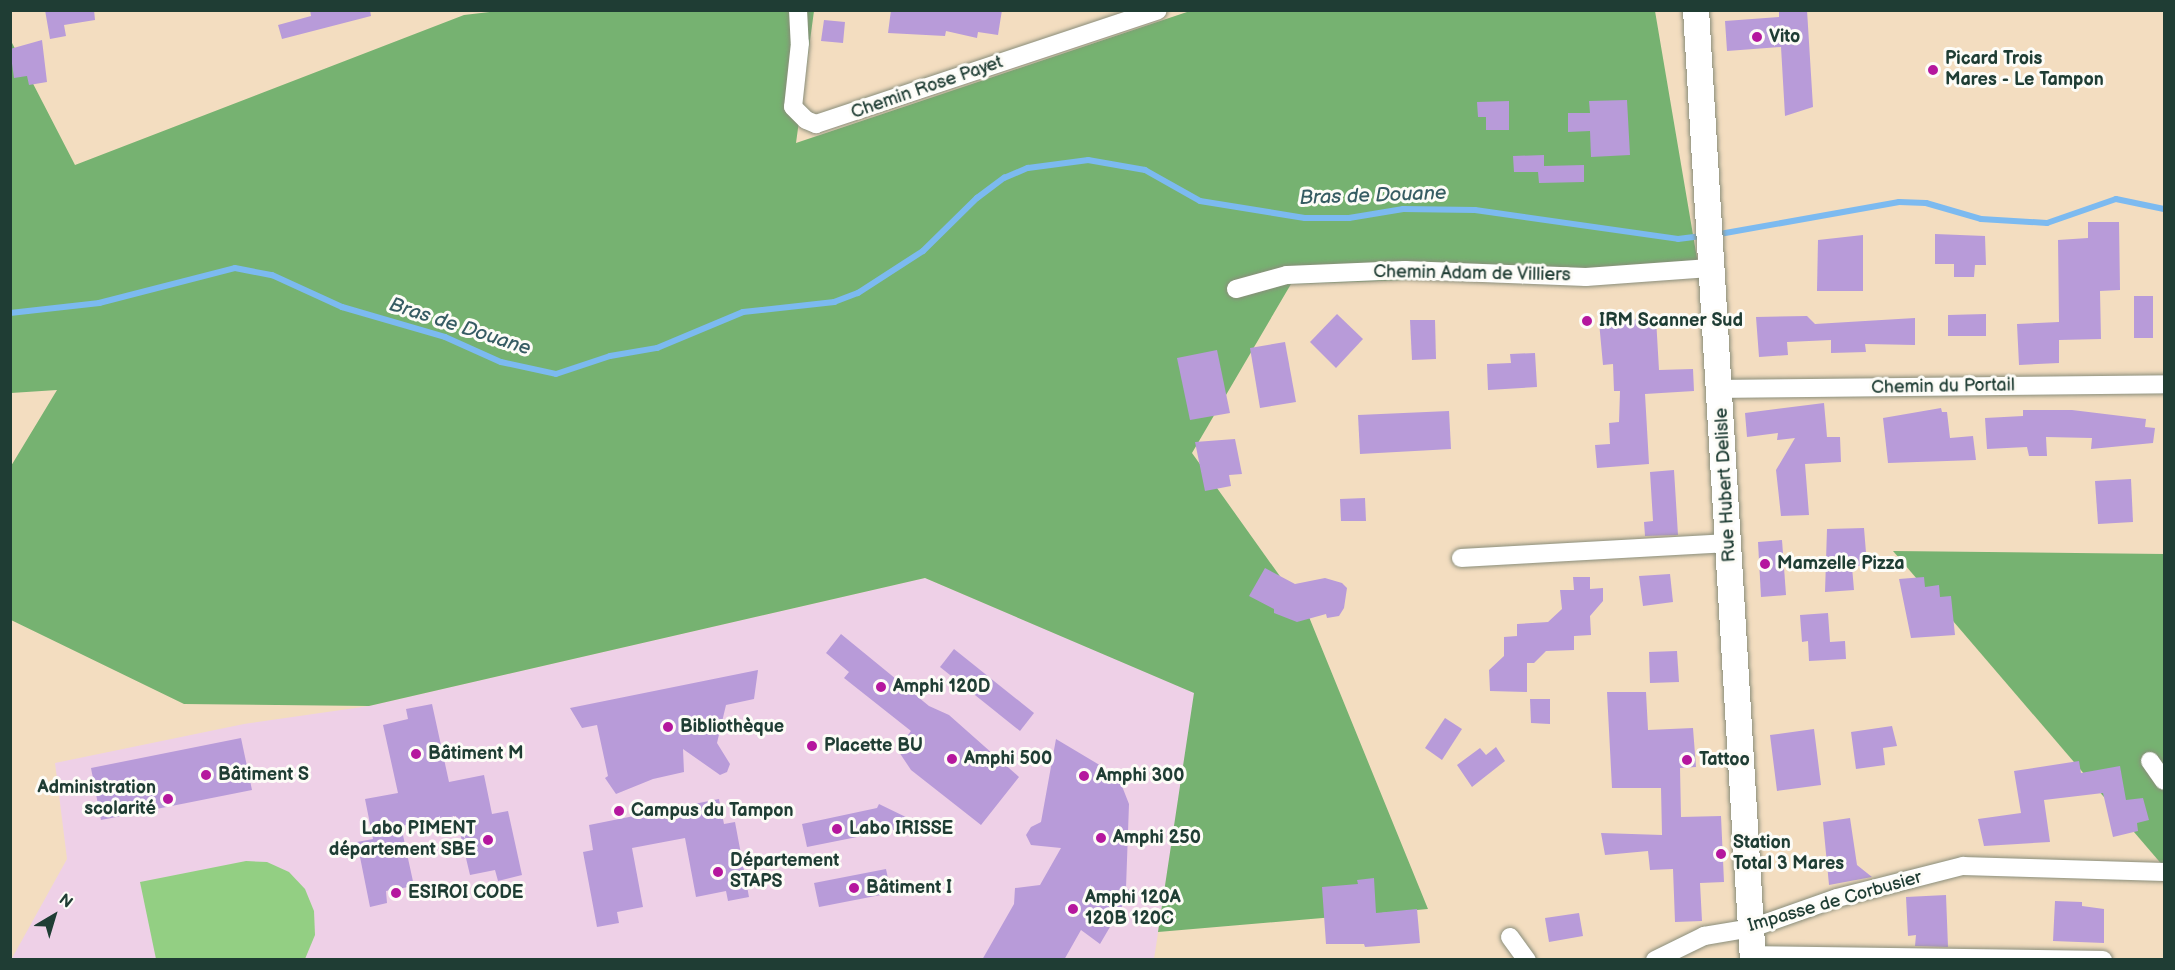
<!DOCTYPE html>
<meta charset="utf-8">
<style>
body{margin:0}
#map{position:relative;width:2175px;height:970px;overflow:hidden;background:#f3ddc0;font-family:"Balsamiq Sans",sans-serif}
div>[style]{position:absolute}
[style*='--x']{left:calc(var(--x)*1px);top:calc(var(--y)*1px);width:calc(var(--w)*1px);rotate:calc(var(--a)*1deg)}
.built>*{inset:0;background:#eed0e7}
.green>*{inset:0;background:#93cf83}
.forest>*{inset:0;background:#76b271}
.stream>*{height:6px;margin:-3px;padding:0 3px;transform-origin:3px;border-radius:3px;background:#7cbaf0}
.building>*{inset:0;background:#b89bd9}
.roads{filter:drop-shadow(0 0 2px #898d7a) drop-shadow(0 0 2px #898d7a)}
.minor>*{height:18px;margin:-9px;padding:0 9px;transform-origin:9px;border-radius:9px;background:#fff}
.secondary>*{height:26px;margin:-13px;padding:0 13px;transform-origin:13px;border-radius:13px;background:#fff}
.dots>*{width:16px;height:16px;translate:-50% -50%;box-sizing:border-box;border:3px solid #fdfcf7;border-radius:50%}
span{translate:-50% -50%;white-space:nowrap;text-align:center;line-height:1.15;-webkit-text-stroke:6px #fdfcf7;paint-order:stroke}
.poi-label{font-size:18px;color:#1f3d34;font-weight:700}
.left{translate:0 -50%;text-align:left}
.right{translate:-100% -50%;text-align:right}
.street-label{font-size:18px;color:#1f3d34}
.water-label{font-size:20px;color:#365c63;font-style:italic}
.frame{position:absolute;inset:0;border:12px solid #1f3d34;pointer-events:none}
.north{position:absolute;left:24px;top:886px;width:60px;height:60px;-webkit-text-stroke:4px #fdfcf7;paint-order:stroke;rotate:38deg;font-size:16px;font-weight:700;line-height:24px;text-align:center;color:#1f3d34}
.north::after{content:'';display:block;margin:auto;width:21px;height:27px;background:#1f3d34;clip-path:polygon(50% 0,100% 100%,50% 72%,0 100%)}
</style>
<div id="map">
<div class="built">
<div style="clip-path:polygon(925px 578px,1195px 693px,1154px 959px,11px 960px,67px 859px,55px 763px,244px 724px,369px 706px)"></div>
</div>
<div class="green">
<div style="clip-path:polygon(246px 861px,267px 862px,289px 872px,305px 889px,314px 911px,315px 935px,305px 959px,156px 959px,140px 882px)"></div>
</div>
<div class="forest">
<div style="clip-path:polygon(498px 11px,814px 11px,796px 143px,1190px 11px,1655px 11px,1699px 270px,1291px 284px,1192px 453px,1309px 617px,1428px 909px,1158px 932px,1194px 693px,925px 578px,369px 706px,184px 704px,11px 620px,11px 466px,57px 390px,11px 393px,10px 39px,75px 165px,464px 15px)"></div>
<div style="clip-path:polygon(1893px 551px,2164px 554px,2164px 867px)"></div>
</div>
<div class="stream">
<div style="--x:1714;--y:235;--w:188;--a:-10.1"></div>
<div style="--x:1899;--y:202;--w:27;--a:2"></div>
<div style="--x:1926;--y:203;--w:57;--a:16.2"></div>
<div style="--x:1981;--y:219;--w:66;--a:3.5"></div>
<div style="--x:2047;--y:223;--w:73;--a:-19.2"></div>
<div style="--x:2116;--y:199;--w:49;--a:11.8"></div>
<div style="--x:10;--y:313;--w:90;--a:-6.4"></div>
<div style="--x:99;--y:303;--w:140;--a:-14.4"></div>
<div style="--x:235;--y:268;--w:38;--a:11"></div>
<div style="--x:272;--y:275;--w:77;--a:24.6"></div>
<div style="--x:342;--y:307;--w:107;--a:16.2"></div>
<div style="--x:445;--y:337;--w:61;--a:24.1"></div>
<div style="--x:501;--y:362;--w:56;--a:12.3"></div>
<div style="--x:556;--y:374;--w:57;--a:-18.4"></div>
<div style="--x:610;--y:356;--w:48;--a:-9.7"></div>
<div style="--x:657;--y:348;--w:93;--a:-22.7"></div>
<div style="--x:743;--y:312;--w:92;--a:-6.3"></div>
<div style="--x:834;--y:302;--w:26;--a:-21"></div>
<div style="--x:858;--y:293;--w:77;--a:-32.9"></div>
<div style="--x:923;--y:251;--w:76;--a:-44.5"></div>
<div style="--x:977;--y:198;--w:34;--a:-37"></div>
<div style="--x:1004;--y:178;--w:26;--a:-23"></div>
<div style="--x:1028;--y:168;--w:61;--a:-7.6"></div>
<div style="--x:1088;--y:160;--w:58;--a:10"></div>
<div style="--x:1145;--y:170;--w:63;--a:29.4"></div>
<div style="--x:1200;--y:201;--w:106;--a:9.2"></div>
<div style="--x:1305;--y:218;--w:44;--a:0"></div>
<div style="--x:1349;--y:218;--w:55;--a:-9.5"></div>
<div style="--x:1403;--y:209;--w:72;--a:0.8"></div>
<div style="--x:1475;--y:210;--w:205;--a:8.1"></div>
<div style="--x:1678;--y:239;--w:26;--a:-7"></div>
</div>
<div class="building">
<div style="clip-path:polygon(45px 10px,94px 10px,95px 20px,64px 25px,66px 36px,50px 39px)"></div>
<div style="clip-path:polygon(310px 10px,370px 10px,371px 16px,282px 39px,278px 25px,311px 16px)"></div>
<div style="clip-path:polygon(891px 10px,1002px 10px,998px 35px,978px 32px,977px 38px,946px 31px,945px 36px,888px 33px)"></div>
<div style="clip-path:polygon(1779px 10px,1807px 10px,1813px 107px,1785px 116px,1781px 47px,1727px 51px,1725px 21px,1779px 17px)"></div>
<div style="clip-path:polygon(824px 20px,845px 22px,843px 43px,821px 41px)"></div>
<div style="clip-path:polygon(42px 40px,47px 82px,29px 85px,27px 76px,14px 78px,10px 49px)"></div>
<div style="clip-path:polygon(1627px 100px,1630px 155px,1591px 157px,1590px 131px,1568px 132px,1568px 113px,1590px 113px,1589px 101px)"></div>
<div style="clip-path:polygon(1509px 101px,1509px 130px,1486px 130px,1486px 117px,1478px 117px,1477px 102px)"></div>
<div style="clip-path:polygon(1544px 155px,1544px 166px,1584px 165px,1584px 182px,1539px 183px,1538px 172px,1514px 172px,1513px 156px)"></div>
<div style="clip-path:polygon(2088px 222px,2119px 222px,2120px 290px,2100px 291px,2101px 339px,2059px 340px,2059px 363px,2019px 365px,2017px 324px,2059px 322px,2058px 240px,2088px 238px)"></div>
<div style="clip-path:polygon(1935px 234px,1985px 236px,1986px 265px,1975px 265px,1974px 277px,1954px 277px,1954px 264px,1935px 264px)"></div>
<div style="clip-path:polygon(1863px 235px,1863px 291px,1817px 291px,1818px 240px)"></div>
<div style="clip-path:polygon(2134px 296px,2153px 296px,2153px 338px,2134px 338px)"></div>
<div style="clip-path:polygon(1337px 314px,1363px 339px,1336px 368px,1310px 342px)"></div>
<div style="clip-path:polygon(1986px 314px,1986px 336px,1948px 336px,1948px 315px)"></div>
<div style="clip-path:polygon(1807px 316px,1815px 324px,1915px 318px,1915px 345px,1865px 344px,1866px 352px,1831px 353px,1831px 340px,1787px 342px,1788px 355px,1759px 357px,1756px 317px)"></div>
<div style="clip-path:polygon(1656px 318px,1659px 370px,1693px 369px,1694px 391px,1645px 394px,1649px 464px,1597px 468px,1595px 445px,1610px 444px,1609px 423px,1619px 422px,1620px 391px,1614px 391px,1613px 364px,1603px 365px,1599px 322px)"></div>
<div style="clip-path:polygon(1410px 320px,1435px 320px,1436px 359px,1412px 360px)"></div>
<div style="clip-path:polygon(1285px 342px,1296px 402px,1260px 408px,1250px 348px)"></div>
<div style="clip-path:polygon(1217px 350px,1230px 413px,1190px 420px,1177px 358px)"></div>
<div style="clip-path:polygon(1535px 353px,1537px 387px,1488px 390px,1487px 364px,1511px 363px,1510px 354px)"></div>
<div style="clip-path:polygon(1824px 403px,1827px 437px,1840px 437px,1841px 462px,1805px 464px,1809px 515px,1781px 516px,1776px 470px,1795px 438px,1777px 440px,1778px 433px,1747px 437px,1745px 413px)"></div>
<div style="clip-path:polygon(1941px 408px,1942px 412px,1947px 412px,1950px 438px,1973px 436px,1976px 460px,1888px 463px,1883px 418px)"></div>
<div style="clip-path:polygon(2023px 410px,2072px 410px,2146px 419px,2145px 427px,2155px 428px,2153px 443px,2091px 449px,2092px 438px,2046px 437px,2047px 456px,2029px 456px,2027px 447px,1987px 449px,1985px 418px,2023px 416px)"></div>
<div style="clip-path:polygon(1449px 411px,1451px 449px,1360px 454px,1358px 415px)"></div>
<div style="clip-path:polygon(1235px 439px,1242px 474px,1229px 475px,1231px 486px,1205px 491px,1195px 442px)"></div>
<div style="clip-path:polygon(1674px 470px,1678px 535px,1645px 536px,1644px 522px,1653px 521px,1650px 472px)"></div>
<div style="clip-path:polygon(2131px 479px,2133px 522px,2098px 524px,2095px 481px)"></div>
<div style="clip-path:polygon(1365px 498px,1366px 521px,1341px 521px,1340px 499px)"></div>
<div style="clip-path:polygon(1864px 528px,1867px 565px,1852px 567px,1854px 590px,1825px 592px,1827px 529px)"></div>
<div style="clip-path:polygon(1782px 540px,1786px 595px,1761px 597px,1758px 542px)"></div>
<div style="clip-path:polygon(1265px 568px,1295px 584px,1325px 578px,1342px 583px,1347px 588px,1344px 608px,1339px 616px,1327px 618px,1326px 614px,1297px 622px,1274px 613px,1274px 609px,1249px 596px)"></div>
<div style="clip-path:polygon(1670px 574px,1673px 602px,1643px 606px,1639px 576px)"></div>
<div style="clip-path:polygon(1573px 577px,1590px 577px,1590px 589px,1603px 588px,1603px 601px,1590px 616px,1591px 635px,1574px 636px,1574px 650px,1546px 651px,1534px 663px,1527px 663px,1527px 692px,1490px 691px,1489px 670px,1504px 656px,1504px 637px,1517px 636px,1517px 624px,1548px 622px,1562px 609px,1560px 590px,1574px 590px)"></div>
<div style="clip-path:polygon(1924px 577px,1925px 587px,1939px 585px,1940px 597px,1951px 596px,1955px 635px,1911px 638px,1899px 579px)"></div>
<div style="clip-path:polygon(1828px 613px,1830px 642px,1845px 641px,1846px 659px,1809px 661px,1808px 641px,1802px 642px,1800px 615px)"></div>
<div style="clip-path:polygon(841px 634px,929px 706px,949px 715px,1019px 777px,981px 825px,911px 770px,897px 749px,911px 731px,844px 678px,849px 672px,826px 653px)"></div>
<div style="clip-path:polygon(954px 649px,1034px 713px,1020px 731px,940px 667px)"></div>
<div style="clip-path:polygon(1677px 651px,1679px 682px,1650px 683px,1649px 652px)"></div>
<div style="clip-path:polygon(758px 670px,754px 699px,726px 705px,717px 743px,730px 764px,727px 772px,720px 775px,683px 749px,684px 772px,653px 779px,616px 794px,605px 778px,608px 776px,597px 725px,582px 728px,570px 708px)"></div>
<div style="clip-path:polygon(1607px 692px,1646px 692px,1648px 730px,1693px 728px,1696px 767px,1680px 768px,1681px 817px,1721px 816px,1724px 882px,1700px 883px,1702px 921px,1675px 922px,1673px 869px,1650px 870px,1648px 851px,1605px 855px,1601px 833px,1662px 835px,1661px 788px,1612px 788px)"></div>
<div style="clip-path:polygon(1530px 699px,1550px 699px,1550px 724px,1531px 723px)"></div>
<div style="clip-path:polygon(432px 704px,449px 782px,484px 775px,492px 814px,508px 811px,522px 875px,498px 881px,495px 870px,470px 875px,456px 816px,401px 826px,414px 886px,386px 891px,387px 903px,370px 907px,357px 842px,373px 839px,365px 799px,398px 793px,383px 725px,408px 719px,406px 709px)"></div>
<div style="clip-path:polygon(1445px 718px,1462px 729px,1442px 760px,1425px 748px)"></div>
<div style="clip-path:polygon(1892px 726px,1897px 746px,1883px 748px,1885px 765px,1856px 769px,1851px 732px)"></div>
<div style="clip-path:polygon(1814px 729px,1821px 785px,1777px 791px,1770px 735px)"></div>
<div style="clip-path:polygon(241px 738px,252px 790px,101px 820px,91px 768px)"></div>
<div style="clip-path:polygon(1056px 739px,1118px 776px,1129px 804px,1126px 888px,1131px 891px,1100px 944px,1081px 930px,1064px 960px,982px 960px,1014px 904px,1015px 888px,1040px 885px,1061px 848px,1031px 845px,1026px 835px,1031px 827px,1041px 822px)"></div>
<div style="clip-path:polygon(1496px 747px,1505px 761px,1472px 787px,1457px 765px,1480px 748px,1486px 755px)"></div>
<div style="clip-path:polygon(2079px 761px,2081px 773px,2120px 766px,2126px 800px,2143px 798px,2149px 820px,2137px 823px,2138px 831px,2113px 837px,2103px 793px,2044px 800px,2050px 842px,1984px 846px,1978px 819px,2021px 813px,2014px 771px)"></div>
<div style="clip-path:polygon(719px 799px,724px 824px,735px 822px,749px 897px,728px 901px,726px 891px,696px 897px,685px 838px,632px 848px,643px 907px,617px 912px,619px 923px,597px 927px,583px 852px,593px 850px,589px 825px)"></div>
<div style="clip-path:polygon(879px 804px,912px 820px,905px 835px,868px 819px,872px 834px,807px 847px,802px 824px,877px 808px)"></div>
<div style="clip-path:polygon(1850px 818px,1857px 865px,1872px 877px,1829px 885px,1823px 822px)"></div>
<div style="clip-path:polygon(886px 869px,891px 893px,819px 907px,814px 883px)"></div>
<div style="clip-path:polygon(1374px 878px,1376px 913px,1417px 909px,1420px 943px,1365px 947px,1364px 944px,1326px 944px,1322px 887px,1358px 884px,1357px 880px)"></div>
<div style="clip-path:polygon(1946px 895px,1948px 947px,1915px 946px,1916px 935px,1908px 936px,1906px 897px)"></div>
<div style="clip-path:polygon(2055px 901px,2082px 902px,2082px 906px,2104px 909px,2104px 943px,2053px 941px)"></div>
<div style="clip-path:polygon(1579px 913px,1583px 936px,1549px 942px,1545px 918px)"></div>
</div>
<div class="roads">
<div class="minor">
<div style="--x:798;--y:10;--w:33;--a:87"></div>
<div style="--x:800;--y:43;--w:64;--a:96.2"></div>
<div style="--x:793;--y:107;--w:18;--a:45"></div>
<div style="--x:806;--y:120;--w:11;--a:22"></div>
<div style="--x:816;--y:124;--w:360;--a:-18.4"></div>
<div style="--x:1236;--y:289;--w:53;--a:-15.4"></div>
<div style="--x:1287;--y:275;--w:118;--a:-2.4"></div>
<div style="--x:1405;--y:270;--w:181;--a:2.2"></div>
<div style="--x:1586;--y:277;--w:124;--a:-4.2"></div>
<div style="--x:1721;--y:389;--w:443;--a:-0.6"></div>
<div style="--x:1461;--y:558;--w:268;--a:-3.2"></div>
<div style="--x:2150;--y:761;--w:24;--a:55"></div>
<div style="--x:1510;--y:937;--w:29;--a:54"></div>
<div style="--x:1752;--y:955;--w:351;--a:0.8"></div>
<div style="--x:1655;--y:960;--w:55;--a:-26.1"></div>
<div style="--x:1704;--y:936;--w:49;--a:-9.5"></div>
<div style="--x:1752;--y:928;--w:90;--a:-19.4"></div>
<div style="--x:1837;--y:898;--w:130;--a:-14.3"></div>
<div style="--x:1963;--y:866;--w:201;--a:1.7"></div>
</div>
<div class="secondary">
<div style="--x:1696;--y:10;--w:952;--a:86.57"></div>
</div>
</div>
<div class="dots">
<div style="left:1757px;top:37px;background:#b5179e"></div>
<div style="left:1933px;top:70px;background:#b5179e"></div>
<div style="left:1587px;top:321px;background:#b5179e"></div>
<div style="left:1765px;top:564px;background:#b5179e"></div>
<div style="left:881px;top:687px;background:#b5179e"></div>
<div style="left:668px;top:727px;background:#b5179e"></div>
<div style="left:812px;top:746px;background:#b5179e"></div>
<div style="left:416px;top:754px;background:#b5179e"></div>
<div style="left:952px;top:759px;background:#b5179e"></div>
<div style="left:1687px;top:760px;background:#b5179e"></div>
<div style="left:206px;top:775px;background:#b5179e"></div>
<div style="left:1084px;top:776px;background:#b5179e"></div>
<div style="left:168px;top:799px;background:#b5179e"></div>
<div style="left:619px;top:811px;background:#b5179e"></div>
<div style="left:837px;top:829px;background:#b5179e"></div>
<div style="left:1101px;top:838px;background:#b5179e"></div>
<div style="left:488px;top:840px;background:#b5179e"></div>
<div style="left:1721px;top:854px;background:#b5179e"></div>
<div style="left:718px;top:872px;background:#b5179e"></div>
<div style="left:854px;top:888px;background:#b5179e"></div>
<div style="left:396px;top:893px;background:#b5179e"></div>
<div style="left:1073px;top:909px;background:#b5179e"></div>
</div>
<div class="poi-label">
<span class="left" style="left:1769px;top:37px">Vito</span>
<span class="left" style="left:1945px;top:70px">Picard Trois<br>Mares - Le Tampon</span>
<span class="left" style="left:1599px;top:321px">IRM Scanner Sud</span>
<span class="left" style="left:1777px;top:564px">Mamzelle Pizza</span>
<span class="left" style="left:893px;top:687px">Amphi 120D</span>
<span class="left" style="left:680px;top:727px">Bibliothèque</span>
<span class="left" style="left:824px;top:746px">Placette BU</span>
<span class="left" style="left:428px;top:754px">Bâtiment M</span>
<span class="left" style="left:964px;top:759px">Amphi 500</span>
<span class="left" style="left:1699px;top:760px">Tattoo</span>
<span class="left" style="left:218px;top:775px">Bâtiment S</span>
<span class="left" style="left:1096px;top:776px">Amphi 300</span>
<span class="right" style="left:156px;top:799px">Administration<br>scolarité</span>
<span class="left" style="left:631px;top:811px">Campus du Tampon</span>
<span class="left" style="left:849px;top:829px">Labo IRISSE</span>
<span class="right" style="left:476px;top:840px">Labo PIMENT<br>département SBE</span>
<span class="left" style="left:1113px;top:838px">Amphi 250</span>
<span class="left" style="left:1733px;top:854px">Station<br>Total 3 Mares</span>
<span class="left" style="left:730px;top:872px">Département<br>STAPS</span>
<span class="left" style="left:866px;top:888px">Bâtiment I</span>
<span class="left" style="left:408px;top:893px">ESIROI CODE</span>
<span class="left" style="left:1085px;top:909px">Amphi 120A<br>120B 120C</span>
</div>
<div class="street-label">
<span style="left:927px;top:88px;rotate:-19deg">Chemin Rose Payet</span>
<span style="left:1472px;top:274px;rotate:1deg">Chemin Adam de Villiers</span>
<span style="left:1943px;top:387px;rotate:-1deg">Chemin du Portail</span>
<span style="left:1726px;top:485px;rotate:-93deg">Rue Hubert Delisle</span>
<span style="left:1835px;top:902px;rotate:-16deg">Impasse de Corbusier</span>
</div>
<div class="water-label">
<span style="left:1373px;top:196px;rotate:-2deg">Bras de Douane</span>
<span style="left:460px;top:327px;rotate:18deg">Bras de Douane</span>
</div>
<div class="frame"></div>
<div class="north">N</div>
</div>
